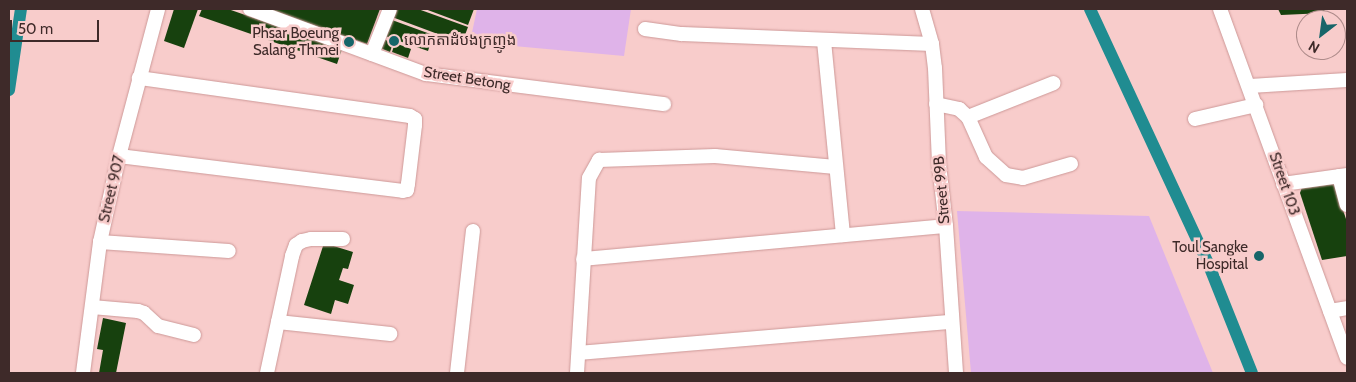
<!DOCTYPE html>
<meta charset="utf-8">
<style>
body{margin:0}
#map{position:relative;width:1356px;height:382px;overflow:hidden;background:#f8cccb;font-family:Cabin,"Noto Sans Khmer",sans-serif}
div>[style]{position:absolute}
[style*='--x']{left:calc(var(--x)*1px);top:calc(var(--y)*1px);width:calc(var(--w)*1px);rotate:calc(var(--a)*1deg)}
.green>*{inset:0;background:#dfb3e9}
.canal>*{height:12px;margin:-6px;padding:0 6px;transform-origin:6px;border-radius:6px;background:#208c91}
.building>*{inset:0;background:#17410e}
.roads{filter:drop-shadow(0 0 1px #cd9998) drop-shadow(0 0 1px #cd9998)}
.minor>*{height:14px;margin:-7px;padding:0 7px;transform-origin:7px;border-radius:7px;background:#fff}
.dots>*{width:14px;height:14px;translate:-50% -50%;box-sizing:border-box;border:2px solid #f8cccb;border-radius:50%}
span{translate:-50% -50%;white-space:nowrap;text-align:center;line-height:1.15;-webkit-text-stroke:5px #f8cccb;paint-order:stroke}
.poi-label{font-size:15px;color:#3e2a29}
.right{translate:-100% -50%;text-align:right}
.left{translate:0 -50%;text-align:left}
.street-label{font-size:15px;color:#3e2a29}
.frame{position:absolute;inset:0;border:10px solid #3e2a29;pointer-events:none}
.north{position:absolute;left:1296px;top:10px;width:50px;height:50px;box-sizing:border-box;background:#f8cccb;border:1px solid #ae8b8a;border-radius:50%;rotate:210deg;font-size:14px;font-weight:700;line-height:20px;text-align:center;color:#3e2a29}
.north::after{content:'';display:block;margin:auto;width:18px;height:22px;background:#176569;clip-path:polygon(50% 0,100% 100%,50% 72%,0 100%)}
.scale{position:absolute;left:10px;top:20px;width:89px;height:22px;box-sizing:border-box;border:2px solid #3e2a29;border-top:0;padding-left:6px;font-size:15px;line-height:18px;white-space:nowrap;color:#3e2a29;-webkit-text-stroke:4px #f8cccb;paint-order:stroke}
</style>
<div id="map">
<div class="green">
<div style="clip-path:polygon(477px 9px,631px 9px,624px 56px,470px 42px)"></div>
<div style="clip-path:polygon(957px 211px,1149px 216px,1213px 373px,971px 373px)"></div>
</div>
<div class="canal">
<div style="--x:1090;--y:9;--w:285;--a:65.1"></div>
<div style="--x:1210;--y:268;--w:113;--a:68.2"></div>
<div style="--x:9;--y:90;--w:82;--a:-81.6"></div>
</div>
<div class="building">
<div style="clip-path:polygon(174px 9px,198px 9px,184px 48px,164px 41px)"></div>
<div style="clip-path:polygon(202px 9px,228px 9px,342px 49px,337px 64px,199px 16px)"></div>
<div style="clip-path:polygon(267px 9px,380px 9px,367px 44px)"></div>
<div style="clip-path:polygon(395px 9px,418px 9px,468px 27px,462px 43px,392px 17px)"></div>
<div style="clip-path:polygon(425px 9px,474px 9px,468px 25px)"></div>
<div style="clip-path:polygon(1278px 9px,1324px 9px,1325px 13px,1281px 15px)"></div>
<div style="clip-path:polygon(392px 20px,433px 35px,428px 51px,385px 36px)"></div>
<div style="clip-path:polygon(383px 39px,393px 43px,390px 52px,380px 48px)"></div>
<div style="clip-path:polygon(395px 43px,411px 49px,408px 58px,392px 52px)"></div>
<div style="clip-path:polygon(1334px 183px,1347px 222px,1347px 256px,1322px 260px,1300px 193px,1302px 187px)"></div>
<div style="clip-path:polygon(324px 243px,353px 252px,348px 269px,343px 268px,339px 280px,354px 285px,348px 304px,335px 300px,331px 314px,304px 305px)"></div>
<div style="clip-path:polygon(103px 318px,126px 323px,116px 373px,99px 373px,103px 350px,97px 349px)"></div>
</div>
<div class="roads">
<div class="minor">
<div style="--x:250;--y:9;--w:188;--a:20.3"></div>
<div style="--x:426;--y:74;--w:240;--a:7.2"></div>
<div style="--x:922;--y:9;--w:36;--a:74"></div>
<div style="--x:932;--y:44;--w:24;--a:83"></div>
<div style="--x:935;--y:68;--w:96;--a:87.6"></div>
<div style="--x:939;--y:164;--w:62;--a:83.6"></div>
<div style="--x:946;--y:226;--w:147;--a:86.1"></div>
<div style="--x:1220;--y:9;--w:371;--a:70"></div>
<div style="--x:645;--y:29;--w:37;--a:8"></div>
<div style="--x:682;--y:34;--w:250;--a:2.3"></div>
<div style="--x:824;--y:41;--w:195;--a:84.4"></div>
<div style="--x:372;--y:54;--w:48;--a:-68.2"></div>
<div style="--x:1250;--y:86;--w:97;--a:-3.5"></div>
<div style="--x:936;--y:104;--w:24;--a:12"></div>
<div style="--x:959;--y:109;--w:12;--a:42"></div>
<div style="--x:968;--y:117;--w:44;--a:65.8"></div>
<div style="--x:986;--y:157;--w:27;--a:42"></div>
<div style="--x:1006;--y:175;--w:17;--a:10"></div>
<div style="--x:1023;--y:178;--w:50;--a:-16.3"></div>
<div style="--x:968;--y:117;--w:92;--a:-21.6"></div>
<div style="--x:1195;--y:119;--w:63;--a:-12.9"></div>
<div style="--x:119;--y:156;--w:286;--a:7"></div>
<div style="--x:403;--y:191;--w:4;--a:-14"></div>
<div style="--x:407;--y:190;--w:6;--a:-81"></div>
<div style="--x:408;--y:184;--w:59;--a:-83.2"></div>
<div style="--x:415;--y:125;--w:6;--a:-90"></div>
<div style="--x:415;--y:119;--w:6;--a:-149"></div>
<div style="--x:410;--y:116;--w:274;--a:-172"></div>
<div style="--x:1339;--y:176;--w:30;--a:75"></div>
<div style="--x:1283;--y:184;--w:65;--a:-8"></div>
<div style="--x:100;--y:242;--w:129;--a:4"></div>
<div style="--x:583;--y:259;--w:364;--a:-5.2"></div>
<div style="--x:92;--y:307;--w:46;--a:5"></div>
<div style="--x:138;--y:311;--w:6;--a:18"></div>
<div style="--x:144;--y:313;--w:19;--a:43"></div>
<div style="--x:158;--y:326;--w:37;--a:14"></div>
<div style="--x:1330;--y:311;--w:17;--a:-10"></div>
<div style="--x:278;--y:322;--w:113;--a:6.1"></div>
<div style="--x:579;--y:353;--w:373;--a:-4.8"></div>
<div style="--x:83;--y:373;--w:132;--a:-82.6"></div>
<div style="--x:100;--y:242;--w:88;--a:-77.5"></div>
<div style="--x:119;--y:156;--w:152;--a:-75.1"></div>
<div style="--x:267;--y:373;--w:120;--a:-77.9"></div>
<div style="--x:292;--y:256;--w:12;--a:-70"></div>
<div style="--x:296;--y:245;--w:7;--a:-34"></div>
<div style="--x:302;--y:241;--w:9;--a:-13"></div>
<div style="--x:311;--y:239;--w:32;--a:0"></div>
<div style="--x:457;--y:373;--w:143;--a:-83.6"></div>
<div style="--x:577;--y:373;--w:195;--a:-86.5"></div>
<div style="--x:589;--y:178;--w:21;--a:-61"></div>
<div style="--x:599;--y:160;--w:116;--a:-2"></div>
<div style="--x:715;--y:156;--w:121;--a:5.2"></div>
</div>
</div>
<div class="dots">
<div style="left:394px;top:41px;background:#176569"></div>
<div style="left:349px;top:42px;background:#176569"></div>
<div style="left:1259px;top:256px;background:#176569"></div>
</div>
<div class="poi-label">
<span class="right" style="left:339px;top:42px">Phsar Boeung<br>Salang Thmei</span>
<span class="left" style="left:404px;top:41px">លោកតាដំបងក្រញូង</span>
<span class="right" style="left:1248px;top:256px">Toul Sangke<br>Hospital</span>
</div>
<div class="street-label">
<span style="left:467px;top:79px;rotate:9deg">Street Betong</span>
<span style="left:1284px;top:184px;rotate:71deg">Street 103</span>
<span style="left:112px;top:189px;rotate:-77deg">Street 907</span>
<span style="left:942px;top:190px;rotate:-95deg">Street 99B</span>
</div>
<div class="frame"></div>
<div class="north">N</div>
<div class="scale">50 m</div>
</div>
